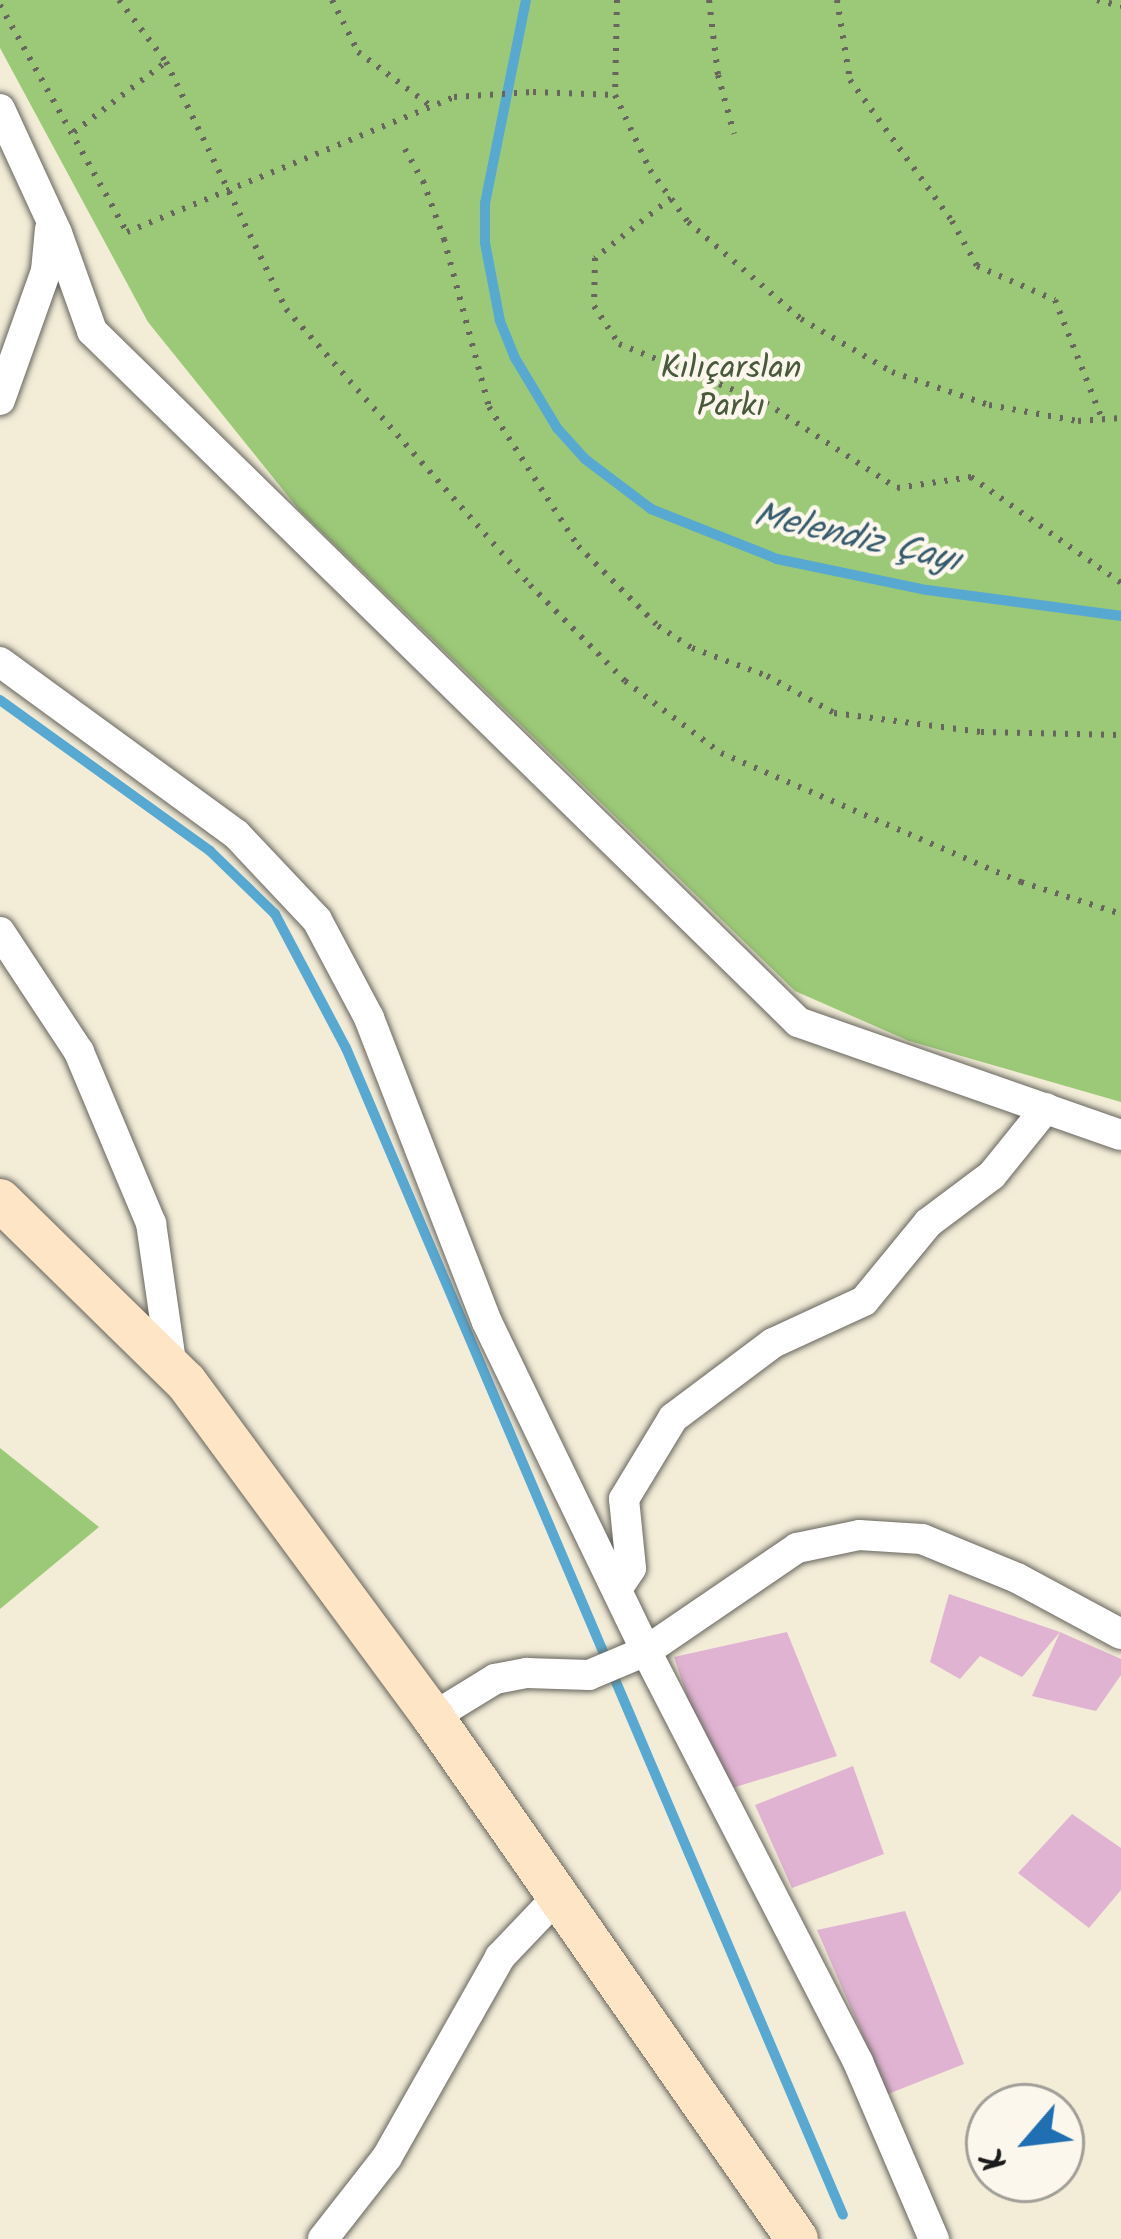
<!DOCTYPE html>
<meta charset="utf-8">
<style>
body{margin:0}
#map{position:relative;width:1121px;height:2239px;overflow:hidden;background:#f3edd8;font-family:Kalam,sans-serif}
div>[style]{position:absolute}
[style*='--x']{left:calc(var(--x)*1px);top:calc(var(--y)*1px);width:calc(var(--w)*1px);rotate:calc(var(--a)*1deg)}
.green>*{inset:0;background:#9cc977}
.stream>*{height:10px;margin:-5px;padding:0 5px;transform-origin:5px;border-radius:5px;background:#57a9d2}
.building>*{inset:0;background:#e0b3d2}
.path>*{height:6px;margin-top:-3px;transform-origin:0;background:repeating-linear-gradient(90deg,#67655e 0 3px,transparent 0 12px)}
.roads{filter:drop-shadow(0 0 3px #67655e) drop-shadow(0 0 3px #67655e)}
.street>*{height:30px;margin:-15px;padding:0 15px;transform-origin:15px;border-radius:15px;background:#fff}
.secondary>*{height:42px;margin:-21px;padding:0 21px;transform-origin:21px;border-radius:21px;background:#fee5c5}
span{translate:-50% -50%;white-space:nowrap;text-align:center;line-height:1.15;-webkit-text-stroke:9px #fbf7ec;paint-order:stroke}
.park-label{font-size:33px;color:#49593c}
.water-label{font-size:36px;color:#375b6e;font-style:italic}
.north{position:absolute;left:965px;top:2083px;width:120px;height:120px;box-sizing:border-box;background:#fbf7ec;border:3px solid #a29f99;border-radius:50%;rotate:242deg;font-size:33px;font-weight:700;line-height:48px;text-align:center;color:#1c1c1c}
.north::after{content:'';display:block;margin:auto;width:42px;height:54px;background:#1f6fb2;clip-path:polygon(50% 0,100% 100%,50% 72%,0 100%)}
</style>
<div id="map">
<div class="green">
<div style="clip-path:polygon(0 0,1121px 0,1121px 1102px,909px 1041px,795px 991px,300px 511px,148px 322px,0 48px)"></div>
<div style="clip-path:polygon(0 1448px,99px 1527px,0 1609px)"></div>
</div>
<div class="stream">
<div style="--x:526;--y:0;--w:207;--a:101.4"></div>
<div style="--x:485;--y:203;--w:40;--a:90"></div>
<div style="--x:485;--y:243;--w:79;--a:79.1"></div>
<div style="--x:500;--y:321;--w:40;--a:68"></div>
<div style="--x:515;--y:358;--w:82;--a:59"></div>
<div style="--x:557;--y:428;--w:42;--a:47.9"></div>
<div style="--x:585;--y:459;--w:83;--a:37.1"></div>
<div style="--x:651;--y:509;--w:136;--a:21.6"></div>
<div style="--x:777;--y:559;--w:153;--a:11.7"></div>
<div style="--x:927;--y:590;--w:196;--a:7.6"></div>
<div style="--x:0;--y:700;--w:259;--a:35.7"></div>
<div style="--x:210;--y:851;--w:91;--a:44.1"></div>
<div style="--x:275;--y:914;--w:152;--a:62.1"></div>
<div style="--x:346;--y:1048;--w:1268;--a:66.93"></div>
</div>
<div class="building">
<div style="clip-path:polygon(949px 1594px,1060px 1632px,1022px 1677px,980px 1656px,960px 1679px,930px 1662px)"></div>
<div style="clip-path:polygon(787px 1632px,837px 1756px,719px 1792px,674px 1657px)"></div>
<div style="clip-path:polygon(1060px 1632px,1121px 1659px,1121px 1675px,1096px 1711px,1032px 1696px)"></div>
<div style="clip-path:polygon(853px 1766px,884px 1854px,792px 1888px,755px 1805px)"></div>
<div style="clip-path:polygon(1072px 1814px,1121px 1848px,1121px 1890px,1089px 1928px,1018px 1873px)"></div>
<div style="clip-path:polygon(905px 1911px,964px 2064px,888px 2094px,817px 1930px)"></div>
</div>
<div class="path">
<div style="--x:119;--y:0;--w:78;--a:52.8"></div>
<div style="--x:166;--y:62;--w:275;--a:64.1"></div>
<div style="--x:286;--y:309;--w:368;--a:48.5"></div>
<div style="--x:530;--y:585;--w:135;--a:45.3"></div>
<div style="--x:625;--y:681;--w:120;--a:36.9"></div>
<div style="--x:721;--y:753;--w:327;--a:23.3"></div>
<div style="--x:1021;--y:882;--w:105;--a:17.7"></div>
<div style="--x:332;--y:0;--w:58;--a:63.4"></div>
<div style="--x:358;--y:52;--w:92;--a:36.6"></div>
<div style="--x:617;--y:0;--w:95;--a:91.2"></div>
<div style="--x:615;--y:95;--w:83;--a:65"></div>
<div style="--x:650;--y:170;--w:64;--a:53.8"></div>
<div style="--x:688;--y:222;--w:149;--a:40.6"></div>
<div style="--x:801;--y:319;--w:105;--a:30.2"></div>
<div style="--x:892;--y:372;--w:102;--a:18.8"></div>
<div style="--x:989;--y:405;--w:90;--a:10.2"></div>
<div style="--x:1078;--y:421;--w:43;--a:-4"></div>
<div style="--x:709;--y:0;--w:76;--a:83.2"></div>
<div style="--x:718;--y:75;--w:61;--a:74.8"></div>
<div style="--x:837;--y:0;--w:81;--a:80.8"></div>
<div style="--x:850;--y:80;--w:174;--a:54.1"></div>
<div style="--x:952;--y:221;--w:51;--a:60.9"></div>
<div style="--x:977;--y:266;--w:85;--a:23.6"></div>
<div style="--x:1055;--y:300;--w:128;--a:68.4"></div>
<div style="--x:1097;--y:0;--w:25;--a:14"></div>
<div style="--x:0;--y:5;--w:260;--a:60.8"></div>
<div style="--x:127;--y:232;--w:354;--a:-22.4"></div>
<div style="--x:454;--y:97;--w:79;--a:-3.6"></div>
<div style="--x:533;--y:92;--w:82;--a:2.1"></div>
<div style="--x:74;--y:132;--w:116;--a:-37.3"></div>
<div style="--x:405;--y:149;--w:37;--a:61"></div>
<div style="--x:423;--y:181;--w:62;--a:70.1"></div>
<div style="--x:444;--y:239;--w:174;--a:75"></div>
<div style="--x:489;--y:407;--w:165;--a:57.4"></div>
<div style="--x:578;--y:546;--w:113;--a:45"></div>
<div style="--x:658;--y:626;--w:40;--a:32.9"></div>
<div style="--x:692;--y:648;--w:80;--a:20.5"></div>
<div style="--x:767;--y:676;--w:77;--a:28.9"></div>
<div style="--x:834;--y:713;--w:148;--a:7.4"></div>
<div style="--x:981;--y:732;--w:140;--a:1.2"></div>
<div style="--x:671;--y:198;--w:97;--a:141.7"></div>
<div style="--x:595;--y:258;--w:48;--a:91.2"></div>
<div style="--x:594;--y:306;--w:45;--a:56.7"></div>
<div style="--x:619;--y:344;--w:158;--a:21.9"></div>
<div style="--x:766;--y:403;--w:156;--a:33"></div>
<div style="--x:897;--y:488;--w:75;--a:-8.5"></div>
<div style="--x:971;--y:477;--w:184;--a:35.2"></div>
</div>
<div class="roads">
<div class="street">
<div style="--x:0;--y:109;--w:136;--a:65.3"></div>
<div style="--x:57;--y:233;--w:104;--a:70.3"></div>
<div style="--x:92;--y:331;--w:988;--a:44.38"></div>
<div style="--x:798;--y:1022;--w:342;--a:19.3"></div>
<div style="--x:0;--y:400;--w:137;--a:-70.4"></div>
<div style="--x:46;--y:271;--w:42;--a:-84.6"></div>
<div style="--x:0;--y:662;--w:292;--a:36.1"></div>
<div style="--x:236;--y:834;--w:118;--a:46.7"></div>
<div style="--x:317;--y:920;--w:111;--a:62"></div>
<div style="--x:369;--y:1018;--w:326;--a:68.8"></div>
<div style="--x:487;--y:1322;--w:365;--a:64.2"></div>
<div style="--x:646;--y:1651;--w:462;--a:62.7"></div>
<div style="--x:858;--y:2062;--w:193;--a:66.8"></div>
<div style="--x:0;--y:932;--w:144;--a:56.6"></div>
<div style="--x:79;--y:1052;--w:186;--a:67.2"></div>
<div style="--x:151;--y:1223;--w:147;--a:81.8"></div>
<div style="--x:617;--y:1589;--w:25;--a:-56"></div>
<div style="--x:631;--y:1568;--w:69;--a:-95.8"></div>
<div style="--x:624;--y:1499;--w:95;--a:-58.8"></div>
<div style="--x:673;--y:1418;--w:125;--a:-36.9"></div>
<div style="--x:773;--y:1343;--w:100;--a:-24.8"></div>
<div style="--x:864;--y:1301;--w:101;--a:-50.6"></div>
<div style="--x:928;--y:1223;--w:80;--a:-36.9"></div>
<div style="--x:992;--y:1175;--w:86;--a:-51.1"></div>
<div style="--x:433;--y:1717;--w:73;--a:-31.5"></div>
<div style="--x:495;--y:1679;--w:33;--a:-11"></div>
<div style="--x:527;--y:1673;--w:62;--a:1.8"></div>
<div style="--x:589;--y:1675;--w:62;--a:-22.8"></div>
<div style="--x:646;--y:1651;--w:183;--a:-34.3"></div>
<div style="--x:797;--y:1548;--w:63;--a:-11.8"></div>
<div style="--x:859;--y:1535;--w:63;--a:3.6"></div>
<div style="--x:922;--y:1539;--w:103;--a:22.3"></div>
<div style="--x:1017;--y:1578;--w:118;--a:28.3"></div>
<div style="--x:323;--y:2239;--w:104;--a:-52"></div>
<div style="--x:387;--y:2157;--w:230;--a:-60.5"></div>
<div style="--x:500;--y:1957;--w:84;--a:-46.4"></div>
</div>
<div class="secondary">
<div style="--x:0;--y:1200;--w:260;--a:44.4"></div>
<div style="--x:186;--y:1382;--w:416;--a:53.6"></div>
<div style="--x:433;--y:1717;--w:636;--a:55.11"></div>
</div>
</div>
<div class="park-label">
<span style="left:731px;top:389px">Kılıçarslan<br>Parkı</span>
</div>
<div class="water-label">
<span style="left:857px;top:539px;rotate:13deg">Melendiz Çayı</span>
</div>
<div class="north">K</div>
</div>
